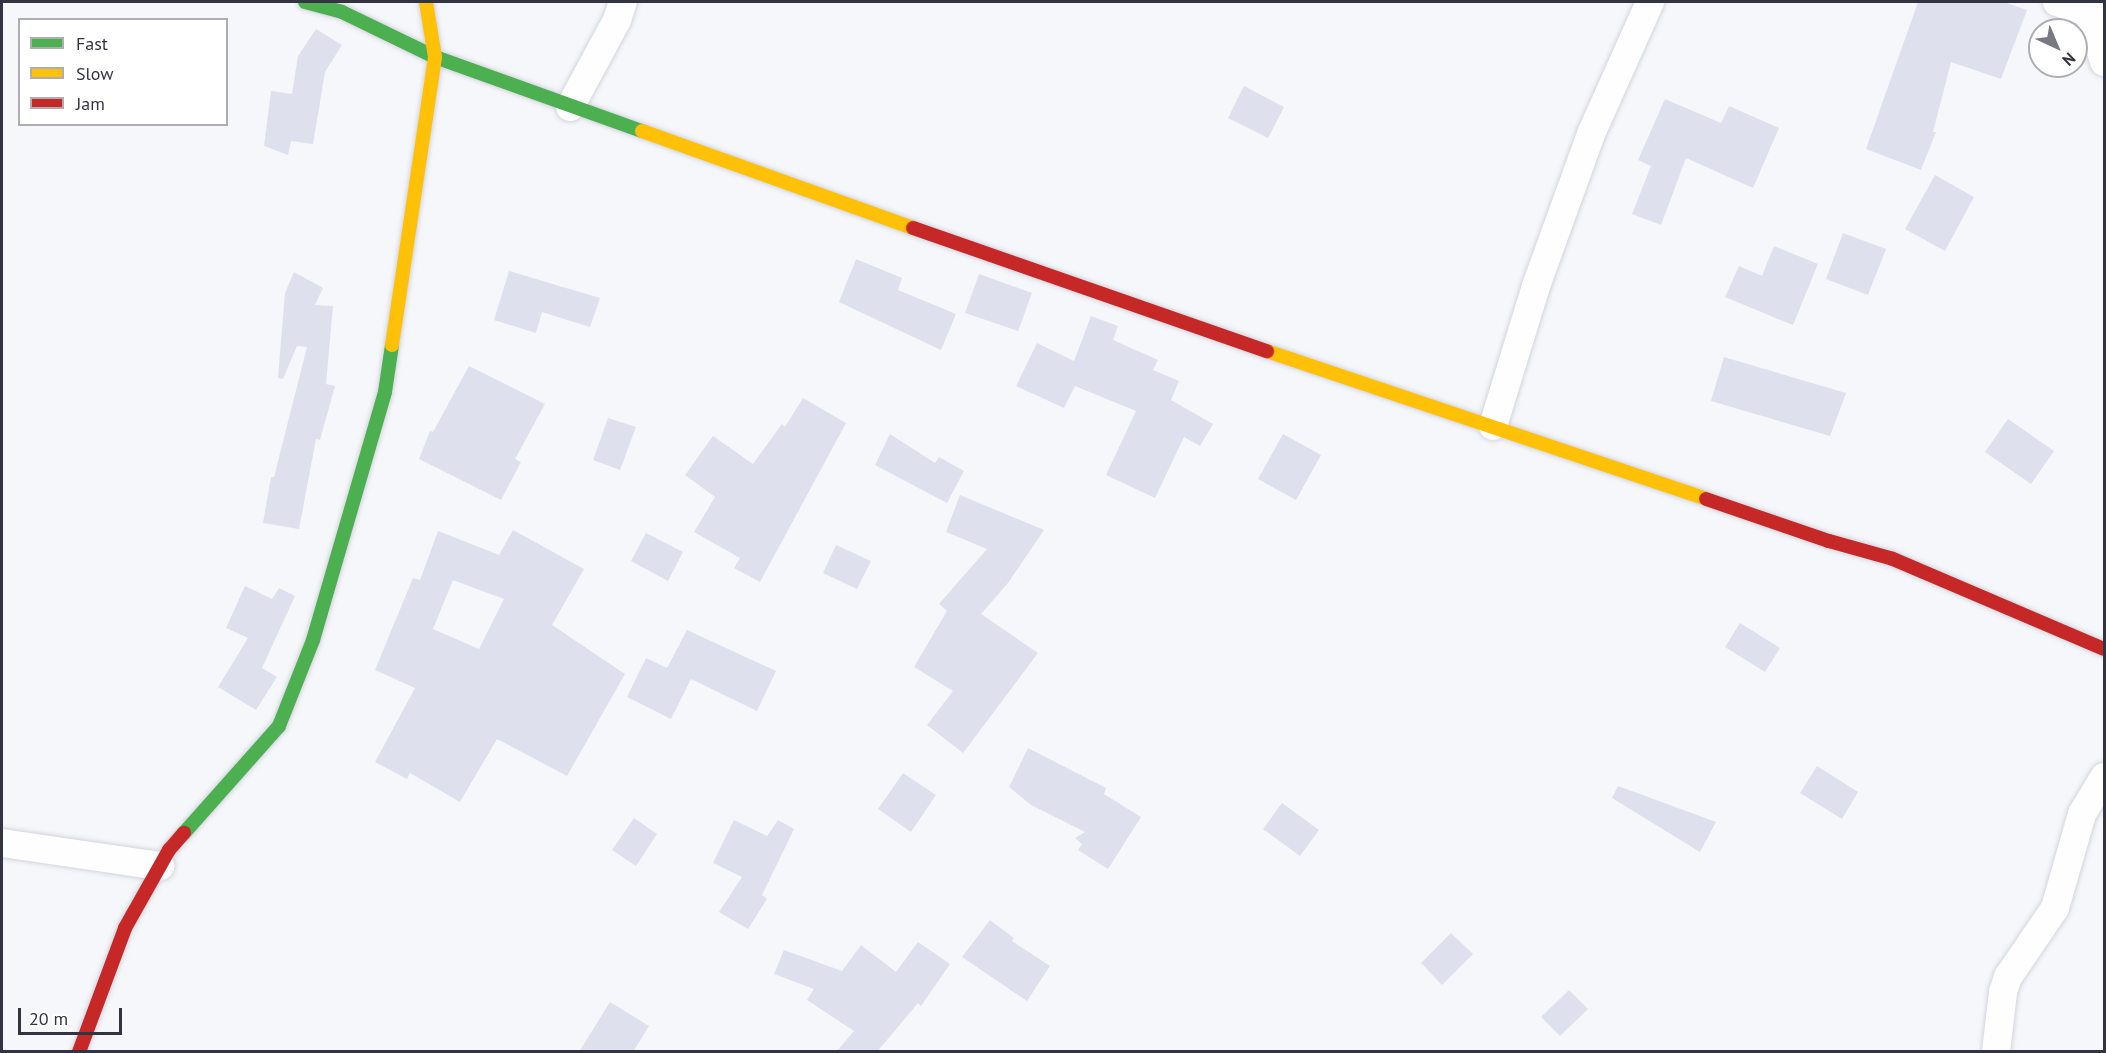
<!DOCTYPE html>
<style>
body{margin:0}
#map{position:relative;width:2106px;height:1053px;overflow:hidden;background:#f6f7fb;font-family:"PT Sans",sans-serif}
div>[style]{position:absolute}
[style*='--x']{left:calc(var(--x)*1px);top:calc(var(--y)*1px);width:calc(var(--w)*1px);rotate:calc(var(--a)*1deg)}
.building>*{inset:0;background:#dee0ee}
.roads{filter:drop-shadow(0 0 2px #d3d5dd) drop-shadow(0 0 2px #d3d5dd)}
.street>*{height:28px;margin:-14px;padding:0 14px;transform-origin:14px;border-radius:14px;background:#fefefe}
.fast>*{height:14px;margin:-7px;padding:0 7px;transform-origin:7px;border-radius:7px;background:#4caf50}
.slow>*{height:14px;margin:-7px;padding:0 7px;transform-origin:7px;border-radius:7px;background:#ffc107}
.jam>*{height:14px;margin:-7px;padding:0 7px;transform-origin:7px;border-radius:7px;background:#c62828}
span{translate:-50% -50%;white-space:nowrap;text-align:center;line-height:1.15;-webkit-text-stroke:4.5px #fff;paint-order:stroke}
.frame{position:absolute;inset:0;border:3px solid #333441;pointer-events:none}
.legend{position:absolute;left:18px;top:18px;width:210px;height:108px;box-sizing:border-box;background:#fff;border:2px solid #adaeb3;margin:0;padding:8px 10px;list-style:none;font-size:18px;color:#333441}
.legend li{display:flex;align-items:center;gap:12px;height:30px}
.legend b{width:30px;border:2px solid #adaeb3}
.north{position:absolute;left:2028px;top:18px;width:60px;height:60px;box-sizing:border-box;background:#fff;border:2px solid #adaeb3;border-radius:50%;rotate:136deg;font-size:16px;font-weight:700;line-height:24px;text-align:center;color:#333441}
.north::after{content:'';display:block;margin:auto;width:21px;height:27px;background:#777882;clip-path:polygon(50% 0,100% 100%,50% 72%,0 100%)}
.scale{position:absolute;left:18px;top:1008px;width:104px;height:27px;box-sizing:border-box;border:3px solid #333441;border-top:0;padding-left:8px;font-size:18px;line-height:21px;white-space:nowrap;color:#333441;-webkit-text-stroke:4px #fff;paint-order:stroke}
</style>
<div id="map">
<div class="building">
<div style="clip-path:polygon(1918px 2px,2004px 2px,2027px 10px,2001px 79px,1951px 62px,1933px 132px,1936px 132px,1921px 170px,1866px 149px)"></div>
<div style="clip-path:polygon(316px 29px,342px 45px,325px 72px,313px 144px,291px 141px,288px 155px,264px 146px,271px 91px,292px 94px,298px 56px)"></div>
<div style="clip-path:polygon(1244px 86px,1284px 107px,1268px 138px,1228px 118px)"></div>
<div style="clip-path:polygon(1665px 99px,1721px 123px,1729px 106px,1779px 128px,1753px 188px,1686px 158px,1661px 225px,1632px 214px,1651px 166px,1638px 160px)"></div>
<div style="clip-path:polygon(1935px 175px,1974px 197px,1945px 251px,1905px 229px)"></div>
<div style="clip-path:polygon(1843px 233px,1886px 249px,1868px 295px,1826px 279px)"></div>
<div style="clip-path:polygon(1774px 246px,1818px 264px,1793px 325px,1725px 297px,1739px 266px,1762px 276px)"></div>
<div style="clip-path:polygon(856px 259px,902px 278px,898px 290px,956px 314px,941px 350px,839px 302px)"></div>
<div style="clip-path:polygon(509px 271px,600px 298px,590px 327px,542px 312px,536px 333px,494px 320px)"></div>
<div style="clip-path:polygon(294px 272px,323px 288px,315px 305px,333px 306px,326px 384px,335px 386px,320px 440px,316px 439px,299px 529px,263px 523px,271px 477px,274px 477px,307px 347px,297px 346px,283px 379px,278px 378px,285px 293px)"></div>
<div style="clip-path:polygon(979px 274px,1032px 293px,1018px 331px,965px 313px)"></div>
<div style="clip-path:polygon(1091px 316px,1118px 326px,1113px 340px,1158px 360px,1153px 370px,1179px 381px,1171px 400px,1213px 424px,1200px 446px,1184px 437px,1155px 498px,1106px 475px,1136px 411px,1075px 386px,1064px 408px,1016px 386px,1037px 343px,1074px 361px)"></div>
<div style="clip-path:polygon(1724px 357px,1846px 393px,1830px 436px,1711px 401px)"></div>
<div style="clip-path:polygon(469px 366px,545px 404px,515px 459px,521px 462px,501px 500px,419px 459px,430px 431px,433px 432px)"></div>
<div style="clip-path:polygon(803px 398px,846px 423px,760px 582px,734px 568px,740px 558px,694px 532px,715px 497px,685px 475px,713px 436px,753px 464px,782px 424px,785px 427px)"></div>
<div style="clip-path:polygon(608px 418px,636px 427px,620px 470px,593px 460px)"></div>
<div style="clip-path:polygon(2008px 419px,2054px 451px,2031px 484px,1985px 452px)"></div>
<div style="clip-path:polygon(890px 434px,935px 463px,939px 457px,964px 471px,947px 503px,875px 465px)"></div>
<div style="clip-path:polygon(1283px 434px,1321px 455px,1296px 500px,1258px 479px)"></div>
<div style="clip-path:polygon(960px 495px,1044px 530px,1008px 583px,981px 614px,1038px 653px,963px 753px,927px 725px,953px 691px,914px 667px,947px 611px,939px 604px,987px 549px,946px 532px)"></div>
<div style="clip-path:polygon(evenodd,513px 530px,584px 569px,552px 625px,625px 674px,567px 776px,497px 739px,460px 802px,410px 773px,407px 779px,375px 762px,415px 688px,375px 670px,413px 578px,420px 580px,438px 531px,499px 555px,513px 530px,453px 580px,504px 599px,479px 649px,433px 629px,453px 580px)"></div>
<div style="clip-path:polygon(646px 533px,683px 552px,668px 581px,631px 561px)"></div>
<div style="clip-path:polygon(836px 545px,871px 561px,857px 589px,823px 573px)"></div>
<div style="clip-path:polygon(245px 586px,272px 599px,279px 588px,295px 596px,262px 668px,277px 677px,256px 710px,218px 687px,248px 638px,226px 628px)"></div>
<div style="clip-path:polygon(1740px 623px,1780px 648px,1765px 672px,1725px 647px)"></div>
<div style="clip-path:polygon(687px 630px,776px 671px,757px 711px,691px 679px,671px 719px,627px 697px,646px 658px,667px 668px)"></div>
<div style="clip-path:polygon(1028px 748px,1106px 788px,1104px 794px,1141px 817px,1108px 869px,1078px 850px,1082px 844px,1075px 838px,1085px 832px,1031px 805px,1009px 787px)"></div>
<div style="clip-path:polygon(1817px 766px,1858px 792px,1842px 819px,1800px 793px)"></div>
<div style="clip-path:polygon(903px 773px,936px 795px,911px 832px,878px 809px)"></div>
<div style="clip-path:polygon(1618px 786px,1716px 822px,1700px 852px,1612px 798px)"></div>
<div style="clip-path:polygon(1282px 803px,1319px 830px,1300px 856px,1263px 829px)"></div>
<div style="clip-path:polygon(634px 818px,657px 834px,636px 866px,612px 850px)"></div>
<div style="clip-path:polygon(734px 820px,767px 836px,778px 820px,794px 829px,762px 895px,767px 899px,748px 929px,719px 912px,742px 877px,713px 863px)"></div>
<div style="clip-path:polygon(990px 920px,1014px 938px,1012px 941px,1050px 966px,1027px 1001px,962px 957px)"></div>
<div style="clip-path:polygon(1451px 933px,1473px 954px,1442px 985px,1421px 963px)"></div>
<div style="clip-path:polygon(918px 942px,950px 964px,921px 1006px,918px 1003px,877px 1052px,836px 1052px,854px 1031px,807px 1000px,814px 989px,774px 974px,784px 950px,842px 971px,861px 945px,896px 972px)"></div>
<div style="clip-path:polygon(1569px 990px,1588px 1009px,1560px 1036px,1541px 1017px)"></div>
<div style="clip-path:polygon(610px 1002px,649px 1026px,633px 1052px,579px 1052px)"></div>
</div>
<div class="roads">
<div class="street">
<div style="--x:2057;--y:2;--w:34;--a:19"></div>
<div style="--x:2093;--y:2;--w:12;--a:110"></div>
<div style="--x:2089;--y:13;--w:51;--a:73"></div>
<div style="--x:570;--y:107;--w:99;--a:-61.6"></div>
<div style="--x:617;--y:20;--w:19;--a:-72"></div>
<div style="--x:1493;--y:426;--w:146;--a:-72.9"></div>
<div style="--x:1536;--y:286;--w:162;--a:-70.1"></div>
<div style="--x:1591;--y:134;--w:145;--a:-65.9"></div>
<div style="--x:2;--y:843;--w:160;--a:8.3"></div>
<div style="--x:1996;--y:1052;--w:60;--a:-83.3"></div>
<div style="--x:2003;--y:992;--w:16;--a:-72"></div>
<div style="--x:2008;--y:977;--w:83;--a:-55.7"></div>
<div style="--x:2055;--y:908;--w:98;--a:-74"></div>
<div style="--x:2082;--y:814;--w:43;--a:-59.3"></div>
</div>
<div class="fast">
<div style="--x:305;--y:2;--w:38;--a:15"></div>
<div style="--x:342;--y:12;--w:103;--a:25.8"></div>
<div style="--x:435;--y:57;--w:220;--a:19.7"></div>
<div style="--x:184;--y:833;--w:143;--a:-48.4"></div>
<div style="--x:279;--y:726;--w:92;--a:-68.4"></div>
<div style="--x:313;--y:640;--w:258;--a:-73.8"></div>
<div style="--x:385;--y:392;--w:48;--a:-81.5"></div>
</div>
<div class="slow">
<div style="--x:642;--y:131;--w:288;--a:19.7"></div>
<div style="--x:392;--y:345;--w:291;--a:-81.5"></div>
<div style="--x:435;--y:57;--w:56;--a:-99.3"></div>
<div style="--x:1267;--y:351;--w:463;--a:18.6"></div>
</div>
<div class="jam">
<div style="--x:913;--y:228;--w:375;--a:19.2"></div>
<div style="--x:1706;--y:499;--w:130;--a:18.9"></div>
<div style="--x:1829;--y:541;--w:66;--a:15.7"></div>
<div style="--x:1893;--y:559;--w:229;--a:23.1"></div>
<div style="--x:79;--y:1052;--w:132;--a:-69.6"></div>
<div style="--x:125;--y:928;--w:90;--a:-60.6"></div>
<div style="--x:169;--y:850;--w:23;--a:-49"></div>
</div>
</div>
<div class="frame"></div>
<ul class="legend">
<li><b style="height:8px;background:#4caf50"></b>Fast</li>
<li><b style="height:8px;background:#ffc107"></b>Slow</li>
<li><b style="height:8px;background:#c62828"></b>Jam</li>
</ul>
<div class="north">N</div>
<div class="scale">20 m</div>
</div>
